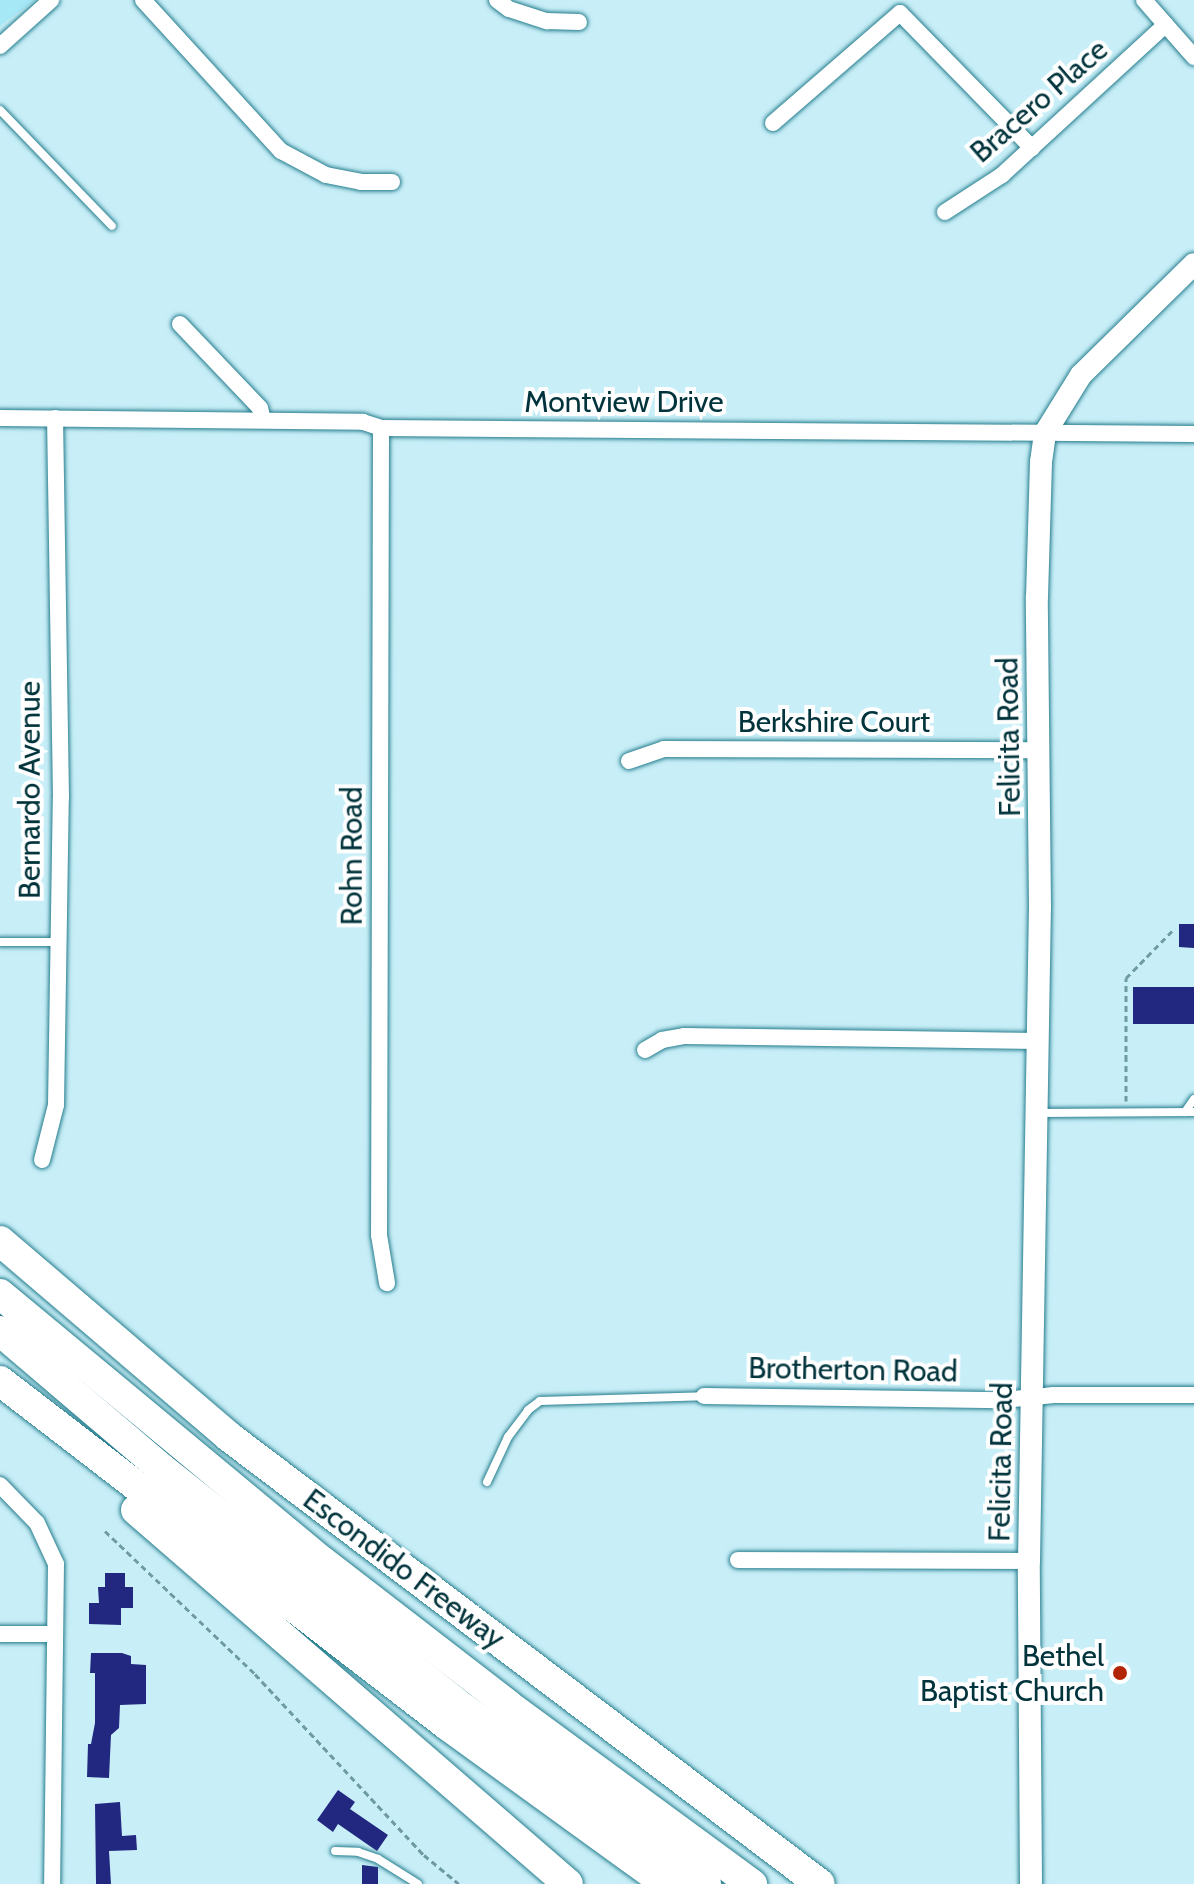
<!DOCTYPE html>
<style>
body{margin:0}
#map{position:relative;width:1194px;height:1884px;overflow:hidden;background:#c8eff8;font-family:Cabin,sans-serif}
div>[style]{position:absolute}
[style*='--x']{left:calc(var(--x)*1px);top:calc(var(--y)*1px);width:calc(var(--w)*1px);rotate:calc(var(--a)*1deg)}
.built>*{inset:0;background:#a7e8f7}
.building>*{inset:0;background:#222880}
.path>*{height:3px;margin-top:-1.5px;transform-origin:0;background:repeating-linear-gradient(90deg,#6e9aa3 0 6px,transparent 0 10px)}
.roads{filter:drop-shadow(0 0 2px #257d8d) drop-shadow(0 0 2px #257d8d)}
.service>*{height:8px;margin:-4px;padding:0 4px;transform-origin:4px;border-radius:4px;background:#fff}
.minor>*{height:16px;margin:-8px;padding:0 8px;transform-origin:8px;border-radius:8px;background:#fff}
.secondary>*{height:22px;margin:-11px;padding:0 11px;transform-origin:11px;border-radius:11px;background:#fff}
.motorway>*{height:30px;margin:-15px;padding:0 15px;transform-origin:15px;border-radius:15px;background:#fff}
.dots>*{width:22px;height:22px;translate:-50% -50%;box-sizing:border-box;border:4px solid #fff;border-radius:50%}
span{translate:-50% -50%;white-space:nowrap;text-align:center;line-height:1.15;-webkit-text-stroke:8px #fff;paint-order:stroke}
.street-label{font-size:30px;color:#00333b}
.poi-label{font-size:30px;color:#00333b}
.right{translate:-100% -50%;text-align:right}
</style>
<div id="map">
<div class="built">
<div style="clip-path:polygon(0 0,35px 0,0 26px)"></div>
</div>
<div class="building">
<div style="clip-path:polygon(1179px 924px,1194px 924px,1194px 948px,1179px 947px)"></div>
<div style="clip-path:polygon(1133px 987px,1194px 987px,1194px 1024px,1133px 1024px)"></div>
<div style="clip-path:polygon(105px 1573px,125px 1573px,125px 1587px,133px 1587px,133px 1608px,121px 1608px,121px 1625px,89px 1624px,89px 1603px,99px 1603px,98px 1587px,105px 1587px)"></div>
<div style="clip-path:polygon(91px 1653px,122px 1653px,131px 1656px,131px 1664px,146px 1665px,146px 1704px,120px 1705px,119px 1728px,111px 1735px,109px 1778px,87px 1777px,88px 1744px,91px 1744px,95px 1723px,95px 1673px,90px 1673px)"></div>
<div style="clip-path:polygon(338px 1790px,355px 1802px,350px 1809px,388px 1835px,377px 1851px,338px 1824px,333px 1832px,317px 1820px)"></div>
<div style="clip-path:polygon(120px 1802px,122px 1836px,136px 1835px,137px 1850px,109px 1851px,111px 1884px,96px 1884px,95px 1804px)"></div>
<div style="clip-path:polygon(362px 1865px,378px 1867px,378px 1884px,362px 1884px)"></div>
</div>
<div class="path">
<div style="--x:1126;--y:1101;--w:123;--a:-90"></div>
<div style="--x:1126;--y:978;--w:70;--a:-45.6"></div>
<div style="--x:105;--y:1531;--w:207;--a:43.6"></div>
<div style="--x:255;--y:1674;--w:248;--a:47"></div>
<div style="--x:424;--y:1855;--w:45;--a:39.6"></div>
</div>
<div class="roads">
<div class="service">
<div style="--x:0;--y:110;--w:161;--a:46"></div>
<div style="--x:0;--y:942;--w:58;--a:0"></div>
<div style="--x:1185;--y:1112;--w:16;--a:-55"></div>
<div style="--x:1037;--y:1113;--w:157;--a:-0.4"></div>
<div style="--x:487;--y:1482;--w:50;--a:-65"></div>
<div style="--x:508;--y:1437;--w:34;--a:-53"></div>
<div style="--x:528;--y:1410;--w:15;--a:-37"></div>
<div style="--x:540;--y:1401;--w:164;--a:-1.7"></div>
<div style="--x:335;--y:1851;--w:23;--a:2"></div>
<div style="--x:358;--y:1852;--w:21;--a:19"></div>
<div style="--x:378;--y:1859;--w:47;--a:32"></div>
</div>
<div class="minor">
<div style="--x:143;--y:0;--w:205;--a:47.6"></div>
<div style="--x:281;--y:151;--w:51;--a:28.1"></div>
<div style="--x:326;--y:175;--w:36;--a:11"></div>
<div style="--x:361;--y:182;--w:31;--a:0"></div>
<div style="--x:497;--y:0;--w:15;--a:37"></div>
<div style="--x:509;--y:9;--w:40;--a:18"></div>
<div style="--x:547;--y:21;--w:32;--a:2"></div>
<div style="--x:1144;--y:0;--w:76;--a:48.7"></div>
<div style="--x:0;--y:46;--w:69;--a:-42"></div>
<div style="--x:773;--y:123;--w:168;--a:-40.9"></div>
<div style="--x:900;--y:13;--w:189;--a:45.6"></div>
<div style="--x:945;--y:212;--w:68;--a:-33"></div>
<div style="--x:1002;--y:175;--w:222;--a:-42.6"></div>
<div style="--x:180;--y:324;--w:116;--a:46.4"></div>
<div style="--x:260;--y:408;--w:12;--a:76"></div>
<div style="--x:0;--y:418;--w:363;--a:0.6"></div>
<div style="--x:363;--y:422;--w:19;--a:18"></div>
<div style="--x:381;--y:428;--w:813;--a:0.42"></div>
<div style="--x:381;--y:428;--w:807;--a:90.14"></div>
<div style="--x:379;--y:1235;--w:49;--a:80.5"></div>
<div style="--x:629;--y:761;--w:37;--a:-19"></div>
<div style="--x:664;--y:749;--w:377;--a:0.2"></div>
<div style="--x:645;--y:1050;--w:20;--a:-30"></div>
<div style="--x:662;--y:1040;--w:22;--a:-10"></div>
<div style="--x:684;--y:1036;--w:353;--a:0.8"></div>
<div style="--x:42;--y:1160;--w:57;--a:-75.7"></div>
<div style="--x:56;--y:1105;--w:307;--a:-89.1"></div>
<div style="--x:61;--y:798;--w:380;--a:-90.9"></div>
<div style="--x:704;--y:1396;--w:299;--a:0.8"></div>
<div style="--x:1003;--y:1400;--w:51;--a:-5.6"></div>
<div style="--x:1054;--y:1395;--w:140;--a:0"></div>
<div style="--x:0;--y:1485;--w:53;--a:45.8"></div>
<div style="--x:37;--y:1523;--w:45;--a:65.1"></div>
<div style="--x:56;--y:1564;--w:320;--a:90.7"></div>
<div style="--x:738;--y:1560;--w:291;--a:0.2"></div>
<div style="--x:0;--y:1634;--w:54;--a:0"></div>
</div>
<div class="secondary">
<div style="--x:1031;--y:1884;--w:323;--a:-90.4"></div>
<div style="--x:1029;--y:1561;--w:654;--a:-89.04"></div>
<div style="--x:1040;--y:907;--w:310;--a:-90.6"></div>
<div style="--x:1037;--y:597;--w:135;--a:-88.3"></div>
<div style="--x:1041;--y:462;--w:29;--a:-82"></div>
<div style="--x:1045;--y:433;--w:68;--a:-58.2"></div>
<div style="--x:1081;--y:375;--w:158;--a:-44.5"></div>
</div>
<div class="motorway">
<div style="--x:0;--y:1241;--w:300;--a:40.5"></div>
<div style="--x:228;--y:1436;--w:742;--a:37.12"></div>
<div style="--x:0;--y:1294;--w:418;--a:39.7"></div>
<div style="--x:322;--y:1561;--w:235;--a:37.7"></div>
<div style="--x:508;--y:1705;--w:303;--a:36.3"></div>
<div style="--x:0;--y:1331;--w:211;--a:40.4"></div>
<div style="--x:161;--y:1468;--w:386;--a:38.5"></div>
<div style="--x:463;--y:1708;--w:300;--a:35.9"></div>
<div style="--x:0;--y:1381;--w:564;--a:37.58"></div>
<div style="--x:447;--y:1725;--w:271;--a:35.9"></div>
<div style="--x:136;--y:1510;--w:571;--a:40.88"></div>
</div>
</div>
<div class="dots">
<div style="left:1120px;top:1673px;background:#b22606"></div>
</div>
<div class="street-label">
<span style="left:1039px;top:101px;rotate:-41deg">Bracero Place</span>
<span style="left:624px;top:402px">Montview Drive</span>
<span style="left:834px;top:722px">Berkshire Court</span>
<span style="left:1009px;top:737px;rotate:-91deg">Felicita Road</span>
<span style="left:30px;top:790px;rotate:-90deg">Bernardo Avenue</span>
<span style="left:352px;top:856px;rotate:-90deg">Rohn Road</span>
<span style="left:853px;top:1370px;rotate:1deg">Brotherton Road</span>
<span style="left:1001px;top:1462px;rotate:-89deg">Felicita Road</span>
<span style="left:404px;top:1569px;rotate:37deg">Escondido Freeway</span>
</div>
<div class="poi-label">
<span class="right" style="left:1104px;top:1673px">Bethel<br>Baptist Church</span>
</div>
</div>
